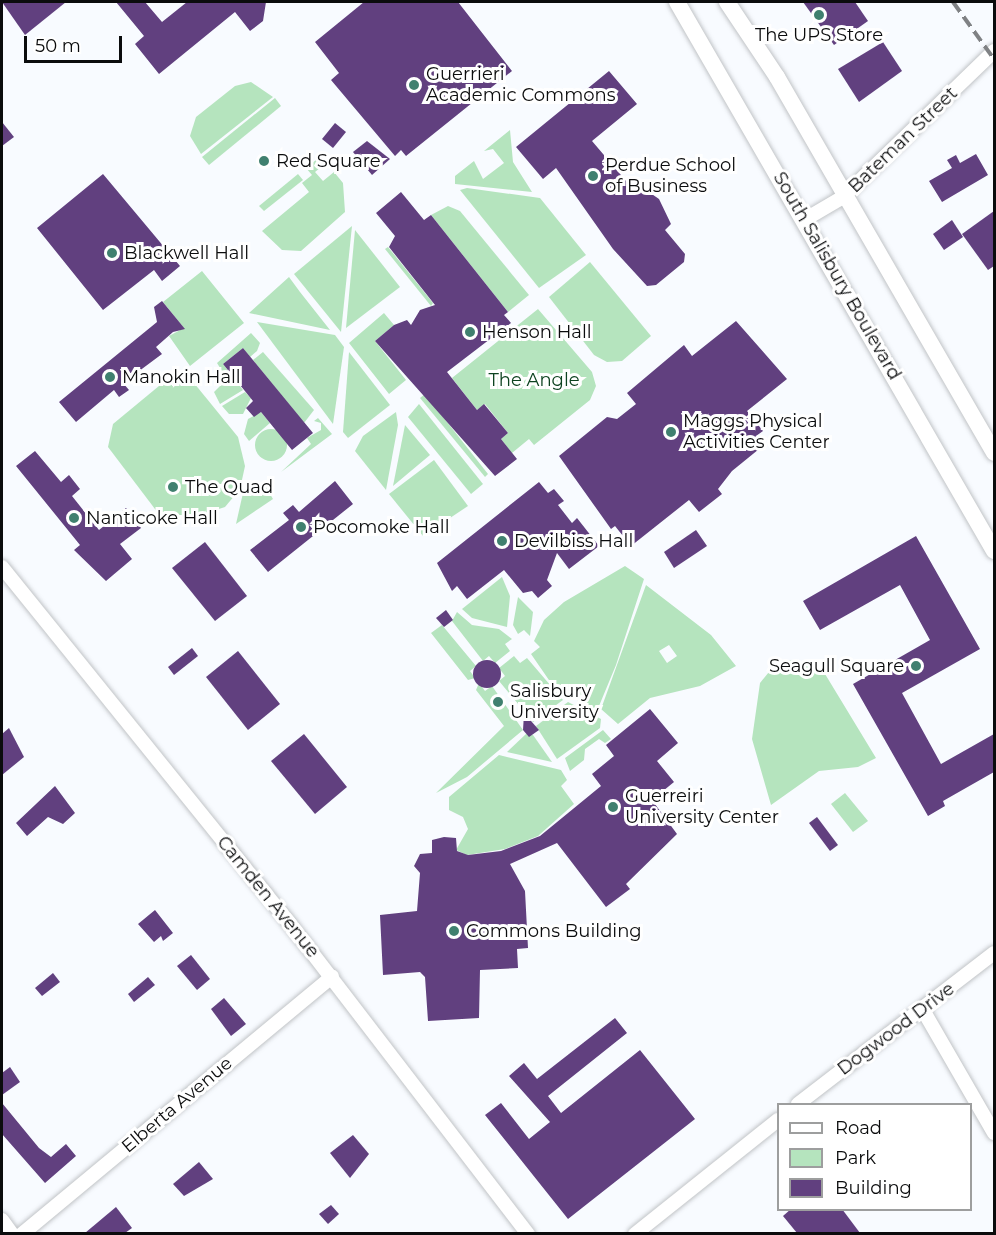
<!DOCTYPE html>
<style>
body{margin:0}
#map{position:relative;width:996px;height:1235px;overflow:hidden;background:#f8fbff;font-family:Montserrat,sans-serif}
div>[style]{position:absolute}
[style*='--x']{left:calc(var(--x)*1px);top:calc(var(--y)*1px);width:calc(var(--w)*1px);rotate:calc(var(--a)*1deg)}
.green>*{inset:0;background:#b5e4be}
.round{border-radius:50%}
.building>*{inset:0;background:#61407f}
.roads{filter:drop-shadow(0 0 2px #c1c4c7) drop-shadow(0 0 2px #c1c4c7)}
.minor>*{height:14px;margin:-7px;padding:0 7px;transform-origin:7px;border-radius:7px;background:#fff}
.major>*{height:16px;margin:-8px;padding:0 8px;transform-origin:8px;border-radius:8px;background:#fff}
.rail>*{height:4px;margin-top:-2px;transform-origin:0;background:repeating-linear-gradient(90deg,#7f8184 0 12px,transparent 0 18px)}
.dots>*{width:16px;height:16px;translate:-50% -50%;box-sizing:border-box;border:3px solid #fff;border-radius:50%}
span{translate:-50% -50%;white-space:nowrap;text-align:center;line-height:1.15;-webkit-text-stroke:6px #fff;paint-order:stroke}
.poi-label{font-size:18px;color:#0b0c0d}
.left{translate:0 -50%;text-align:left}
.right{translate:-100% -50%;text-align:right}
.street-label{font-size:18px;color:#0b0c0d}
.park-label{font-size:18px;color:#0d4320}
.frame{position:absolute;inset:0;border:3px solid #0b0c0d;pointer-events:none}
.legend{position:absolute;left:777px;top:1103px;width:195px;height:108px;box-sizing:border-box;background:#fff;border:2px solid #9d9e9e;margin:0;padding:8px 10px;list-style:none;font-size:18px;color:#0b0c0d}
.legend li{display:flex;align-items:center;gap:12px;height:30px}
.legend b{width:30px;border:2px solid #9d9e9e}
.scale{position:absolute;left:24px;top:36px;width:98px;height:27px;box-sizing:border-box;border:3px solid #0b0c0d;border-top:0;padding-left:8px;font-size:18px;line-height:21px;white-space:nowrap;color:#0b0c0d;-webkit-text-stroke:4px #fff;paint-order:stroke}
</style>
<div id="map">
<div class="green">
<div style="clip-path:polygon(251px 82px,273px 97px,201px 154px,190px 136px,196px 117px,235px 86px)"></div>
<div style="clip-path:polygon(275px 98px,281px 106px,209px 165px,202px 157px)"></div>
<div style="clip-path:polygon(510px 130px,513px 162px,532px 192px,455px 184px,455px 176px,474px 161px,483px 179px,504px 163px,493px 149px,484px 151px)"></div>
<div style="clip-path:polygon(321px 156px,326px 163px,315px 172px,323px 181px,334px 172px,343px 183px,345px 212px,301px 251px,282px 250px,262px 231px,309px 192px,302px 183px,312px 175px,306px 168px)"></div>
<div style="clip-path:polygon(298px 174px,303px 180px,264px 211px,259px 206px)"></div>
<div style="clip-path:polygon(467px 188px,540px 198px,586px 255px,539px 288px,460px 190px)"></div>
<div style="clip-path:polygon(448px 206px,460px 211px,529px 295px,508px 312px,431px 215px)"></div>
<div style="clip-path:polygon(352px 226px,341px 332px,294px 274px)"></div>
<div style="clip-path:polygon(355px 230px,400px 287px,346px 328px)"></div>
<div style="clip-path:polygon(388px 247px,433px 303px,431px 306px,385px 249px)"></div>
<div style="clip-path:polygon(590px 262px,651px 336px,622px 361px,607px 362px,594px 355px,549px 297px)"></div>
<div style="clip-path:polygon(202px 271px,244px 323px,190px 366px,169px 336px,184px 328px,163px 302px)"></div>
<div style="clip-path:polygon(289px 277px,300px 292px,330px 330px,249px 313px)"></div>
<div style="clip-path:polygon(538px 309px,592px 372px,596px 386px,590px 400px,534px 445px,529px 439px,512px 453px,501px 439px,508px 433px,485px 404px,477px 410px,452px 378px)"></div>
<div style="clip-path:polygon(384px 313px,394px 325px,375px 341px,406px 380px,389px 394px,349px 343px)"></div>
<div style="clip-path:polygon(257px 322px,335px 335px,344px 347px,333px 424px)"></div>
<div style="clip-path:polygon(251px 333px,260px 343px,257px 351px,250px 357px,243px 348px,223px 364px,243px 390px,220px 404px,214px 392px,227px 379px,217px 363px)"></div>
<div style="clip-path:polygon(263px 352px,314px 410px,304px 423px,253px 360px)"></div>
<div style="clip-path:polygon(349px 352px,390px 405px,348px 438px,343px 432px)"></div>
<div style="clip-path:polygon(182px 378px,194px 383px,238px 437px,245px 466px,240px 489px,225px 507px,188px 519px,158px 513px,108px 447px,113px 424px,165px 381px)"></div>
<div style="clip-path:polygon(245px 392px,251px 398px,243px 414px,229px 414px,222px 406px)"></div>
<div style="clip-path:polygon(425px 394px,488px 474px,485px 477px,420px 398px)"></div>
<div style="clip-path:polygon(419px 404px,483px 484px,471px 494px,408px 417px)"></div>
<div style="clip-path:polygon(261px 412px,270px 423px,249px 441px,244px 434px,248px 419px)"></div>
<div style="clip-path:polygon(396px 412px,398px 425px,386px 490px,355px 451px,363px 436px)"></div>
<div style="clip-path:polygon(318px 418px,332px 434px,281px 472px,311px 444px,307px 438px,321px 430px,321px 423px,314px 421px)"></div>
<div style="clip-path:polygon(405px 425px,430px 455px,393px 486px)"></div>
<div class="round" style="left:255px;top:429px;width:32px;height:32px"></div>
<div style="clip-path:polygon(434px 460px,468px 506px,423px 536px,389px 494px)"></div>
<div style="clip-path:polygon(264px 484px,273px 499px,236px 524px,243px 493px)"></div>
<div style="clip-path:polygon(625px 566px,644px 579px,616px 665px,599px 706px,591px 709px,551px 683px,531px 654px,540px 647px,534px 641px,544px 620px,564px 602px)"></div>
<div style="clip-path:polygon(502px 577px,510px 596px,507px 627px,472px 618px,462px 609px)"></div>
<div style="clip-path:polygon(evenodd,646px 585px,711px 635px,736px 666px,700px 686px,650px 698px,618px 724px,601px 709px,646px 585px,669px 645px,677px 656px,667px 663px,659px 651px,669px 645px)"></div>
<div style="clip-path:polygon(518px 597px,533px 612px,530px 636px,524px 630px,518px 634px,513px 625px)"></div>
<div style="clip-path:polygon(457px 612px,472px 625px,499px 629px,512px 639px,505px 644px,510px 651px,495px 663px,489px 656px,483px 661px,452px 621px)"></div>
<div style="clip-path:polygon(442px 625px,476px 666px,470px 671px,475px 678px,468px 680px,431px 633px)"></div>
<div style="clip-path:polygon(514px 656px,520px 663px,527px 658px,563px 700px,533px 722px,499px 681px,505px 676px,499px 668px)"></div>
<div style="clip-path:polygon(795px 660px,822px 669px,876px 758px,858px 767px,819px 771px,771px 805px,752px 739px,760px 683px,778px 661px)"></div>
<div style="clip-path:polygon(479px 683px,485px 691px,492px 686px,523px 730px,467px 777px,436px 793px,504px 726px,476px 690px)"></div>
<div style="clip-path:polygon(568px 702px,601px 719px,600px 728px,557px 759px,536px 726px)"></div>
<div style="clip-path:polygon(603px 730px,611px 739px,605px 743px,599px 739px,585px 749px,584px 760px,570px 771px,565px 758px)"></div>
<div style="clip-path:polygon(526px 734px,533px 735px,552px 762px,507px 752px)"></div>
<div style="clip-path:polygon(499px 755px,561px 770px,567px 780px,561px 786px,574px 804px,538px 836px,505px 849px,467px 855px,456px 850px,468px 829px,463px 817px,449px 810px,449px 797px)"></div>
<div style="clip-path:polygon(845px 793px,868px 821px,853px 832px,831px 804px)"></div>
</div>
<div class="building">
<div style="clip-path:polygon(2px 2px,66px 2px,25px 35px)"></div>
<div style="clip-path:polygon(116px 2px,145px 2px,162px 22px,187px 2px,266px 2px,263px 21px,250px 31px,235px 12px,159px 74px,135px 44px,144px 36px)"></div>
<div style="clip-path:polygon(364px 2px,458px 2px,512px 71px,406px 156px,401px 150px,395px 156px,331px 80px,339px 73px,315px 42px)"></div>
<div style="clip-path:polygon(803px 2px,855px 2px,868px 21px,834px 45px)"></div>
<div style="clip-path:polygon(883px 42px,902px 71px,859px 102px,838px 69px)"></div>
<div style="clip-path:polygon(609px 71px,637px 104px,592px 141px,632px 188px,637px 184px,659px 199px,671px 224px,665px 230px,685px 254px,684px 262px,656px 285px,647px 286px,613px 249px,556px 168px,543px 179px,516px 147px)"></div>
<div style="clip-path:polygon(2px 122px,14px 137px,2px 146px)"></div>
<div style="clip-path:polygon(335px 123px,346px 132px,333px 148px,322px 139px)"></div>
<div style="clip-path:polygon(367px 141px,390px 159px,372px 175px,353px 152px)"></div>
<div style="clip-path:polygon(976px 154px,988px 175px,942px 202px,929px 181px,952px 168px,947px 160px,956px 155px,960px 163px)"></div>
<div style="clip-path:polygon(103px 174px,180px 266px,162px 281px,154px 270px,103px 310px,37px 228px)"></div>
<div style="clip-path:polygon(401px 192px,424px 220px,431px 215px,508px 312px,504px 315px,511px 323px,447px 372px,477px 410px,484px 404px,508px 433px,501px 439px,517px 459px,495px 476px,375px 341px,394px 325px,407px 320px,411px 325px,420px 310px,435px 305px,389px 247px,395px 236px,376px 213px)"></div>
<div style="clip-path:polygon(994px 211px,994px 266px,988px 270px,962px 234px)"></div>
<div style="clip-path:polygon(952px 220px,963px 237px,944px 250px,933px 234px)"></div>
<div style="clip-path:polygon(162px 301px,185px 329px,173px 332px,156px 347px,162px 354px,123px 383px,129px 390px,119px 397px,114px 390px,76px 422px,59px 402px,157px 322px,154px 307px)"></div>
<div style="clip-path:polygon(736px 321px,787px 379px,747px 411px,763px 431px,756px 436px,764px 445px,732px 471px,718px 489px,722px 494px,699px 512px,689px 500px,631px 546px,615px 526px,611px 529px,559px 456px,607px 417px,617px 419px,636px 404px,627px 393px,684px 345px,692px 356px)"></div>
<div style="clip-path:polygon(243px 348px,313px 433px,292px 450px,261px 412px,254px 417px,246px 408px,253px 401px,223px 364px)"></div>
<div style="clip-path:polygon(35px 451px,61px 482px,69px 475px,80px 489px,72px 496px,99px 530px,126px 508px,141px 528px,120px 544px,132px 559px,106px 581px,74px 550px,80px 545px,16px 466px)"></div>
<div style="clip-path:polygon(335px 481px,353px 504px,268px 572px,250px 550px,289px 520px,283px 513px,293px 505px,299px 512px)"></div>
<div style="clip-path:polygon(539px 482px,548px 493px,554px 489px,564px 501px,558px 505px,572px 523px,577px 518px,599px 546px,569px 569px,557px 553px,547px 580px,552px 586px,538px 598px,532px 591px,523px 593px,504px 570px,467px 599px,457px 586px,452px 591px,437px 563px)"></div>
<div style="clip-path:polygon(696px 530px,707px 546px,674px 568px,664px 552px)"></div>
<div style="clip-path:polygon(916px 536px,980px 649px,902px 693px,941px 764px,994px 734px,994px 772px,943px 801px,945px 806px,928px 816px,853px 684px,930px 640px,900px 585px,820px 630px,803px 601px)"></div>
<div style="clip-path:polygon(205px 542px,247px 596px,215px 621px,172px 568px)"></div>
<div style="clip-path:polygon(446px 610px,453px 620px,444px 627px,436px 618px)"></div>
<div style="clip-path:polygon(192px 648px,198px 656px,174px 675px,168px 667px)"></div>
<div style="clip-path:polygon(238px 651px,280px 704px,248px 730px,206px 677px)"></div>
<div class="round" style="left:473px;top:660px;width:28px;height:28px"></div>
<div style="clip-path:polygon(650px 709px,678px 743px,657px 761px,674px 782px,652px 800px,677px 834px,626px 884px,630px 889px,606px 907px,557px 843px,510px 864px,525px 891px,528px 948px,517px 949px,518px 968px,480px 970px,479px 1018px,428px 1021px,425px 977px,420px 972px,383px 975px,380px 915px,417px 911px,420px 873px,414px 866px,420px 854px,432px 853px,432px 840px,444px 837px,456px 838px,457px 851px,468px 855px,501px 851px,540px 836px,601px 786px,592px 774px,614px 756px,606px 745px)"></div>
<div style="clip-path:polygon(524px 713px,539px 730px,529px 737px,523px 730px)"></div>
<div style="clip-path:polygon(9px 728px,24px 757px,2px 775px,2px 734px)"></div>
<div style="clip-path:polygon(304px 734px,347px 787px,315px 814px,271px 761px)"></div>
<div style="clip-path:polygon(55px 786px,75px 813px,63px 824px,48px 817px,27px 836px,16px 823px)"></div>
<div style="clip-path:polygon(817px 817px,838px 845px,830px 851px,809px 823px)"></div>
<div style="clip-path:polygon(155px 910px,173px 933px,163px 941px,161px 936px,154px 942px,138px 924px)"></div>
<div style="clip-path:polygon(191px 955px,210px 979px,197px 990px,177px 966px)"></div>
<div style="clip-path:polygon(53px 973px,60px 982px,42px 996px,35px 988px)"></div>
<div style="clip-path:polygon(148px 977px,155px 985px,134px 1002px,128px 994px)"></div>
<div style="clip-path:polygon(224px 998px,246px 1024px,231px 1036px,211px 1009px)"></div>
<div style="clip-path:polygon(615px 1018px,627px 1033px,548px 1096px,561px 1113px,640px 1050px,695px 1119px,568px 1219px,485px 1115px,501px 1103px,529px 1139px,550px 1122px,509px 1076px,524px 1063px,537px 1079px)"></div>
<div style="clip-path:polygon(10px 1067px,20px 1082px,2px 1095px,2px 1073px)"></div>
<div style="clip-path:polygon(2px 1103px,39px 1148px,51px 1157px,66px 1144px,76px 1156px,45px 1183px,2px 1134px)"></div>
<div style="clip-path:polygon(353px 1135px,369px 1154px,350px 1178px,330px 1153px)"></div>
<div style="clip-path:polygon(199px 1162px,213px 1179px,184px 1196px,173px 1184px)"></div>
<div style="clip-path:polygon(331px 1205px,339px 1214px,328px 1224px,319px 1214px)"></div>
<div style="clip-path:polygon(116px 1207px,132px 1228px,125px 1233px,85px 1233px)"></div>
<div style="clip-path:polygon(791px 1209px,842px 1209px,860px 1233px,797px 1233px,783px 1216px)"></div>
</div>
<div class="roads">
<div class="minor">
<div style="--x:804;--y:220;--w:45;--a:-30.5"></div>
<div style="--x:843;--y:197;--w:210;--a:-44"></div>
<div style="--x:2;--y:567;--w:459;--a:51.1"></div>
<div style="--x:290;--y:924;--w:391;--a:52.5"></div>
<div style="--x:923;--y:1010;--w:142;--a:60"></div>
<div style="--x:798;--y:1104;--w:247;--a:-37.6"></div>
<div style="--x:2;--y:1220;--w:17;--a:54"></div>
<div style="--x:22;--y:1234;--w:403;--a:-39.7"></div>
<div style="--x:635;--y:1234;--w:183;--a:-38.6"></div>
</div>
<div class="major">
<div style="--x:677;--y:2;--w:634;--a:60"></div>
<div style="--x:727;--y:2;--w:90;--a:56.3"></div>
<div style="--x:777;--y:77;--w:434;--a:60"></div>
</div>
</div>
<div class="rail">
<div style="--x:953;--y:2;--w:70;--a:54.3"></div>
</div>
<div class="dots">
<div style="left:819px;top:15px;background:#40806f"></div>
<div style="left:414px;top:85px;background:#40806f"></div>
<div style="left:264px;top:161px;background:#40806f"></div>
<div style="left:593px;top:176px;background:#40806f"></div>
<div style="left:112px;top:253px;background:#40806f"></div>
<div style="left:470px;top:332px;background:#40806f"></div>
<div style="left:110px;top:377px;background:#40806f"></div>
<div style="left:671px;top:432px;background:#40806f"></div>
<div style="left:173px;top:487px;background:#40806f"></div>
<div style="left:74px;top:518px;background:#40806f"></div>
<div style="left:301px;top:527px;background:#40806f"></div>
<div style="left:502px;top:541px;background:#40806f"></div>
<div style="left:916px;top:666px;background:#40806f"></div>
<div style="left:498px;top:702px;background:#40806f"></div>
<div style="left:613px;top:807px;background:#40806f"></div>
<div style="left:454px;top:931px;background:#40806f"></div>
</div>
<div class="poi-label">
<span style="left:819px;top:35px">The UPS Store</span>
<span class="left" style="left:426px;top:85px">Guerrieri<br>Academic Commons</span>
<span class="left" style="left:276px;top:161px">Red Square</span>
<span class="left" style="left:605px;top:176px">Perdue School<br>of Business</span>
<span class="left" style="left:124px;top:253px">Blackwell Hall</span>
<span class="left" style="left:482px;top:332px">Henson Hall</span>
<span class="left" style="left:122px;top:377px">Manokin Hall</span>
<span class="left" style="left:683px;top:432px">Maggs Physical<br>Activities Center</span>
<span class="left" style="left:185px;top:487px">The Quad</span>
<span class="left" style="left:86px;top:518px">Nanticoke Hall</span>
<span class="left" style="left:313px;top:527px">Pocomoke Hall</span>
<span class="left" style="left:514px;top:541px">Devilbiss Hall</span>
<span class="right" style="left:904px;top:666px">Seagull Square</span>
<span class="left" style="left:510px;top:702px">Salisbury<br>University</span>
<span class="left" style="left:625px;top:807px">Guerreiri<br>University Center</span>
<span class="left" style="left:466px;top:931px">Commons Building</span>
</div>
<div class="street-label">
<span style="left:903px;top:140px;rotate:-44deg">Bateman Street</span>
<span style="left:837px;top:276px;rotate:60deg">South Salisbury Boulevard</span>
<span style="left:268px;top:897px;rotate:51deg">Camden Avenue</span>
<span style="left:896px;top:1029px;rotate:-37deg">Dogwood Drive</span>
<span style="left:177px;top:1105px;rotate:-40deg">Elberta Avenue</span>
</div>
<div class="park-label">
<span style="left:534px;top:380px">The Angle</span>
</div>
<div class="frame"></div>
<ul class="legend">
<li><b style="height:8px;background:#fff"></b>Road</li>
<li><b style="height:16px;background:#b5e4be"></b>Park</li>
<li><b style="height:16px;background:#61407f"></b>Building</li>
</ul>
<div class="scale">50 m</div>
</div>
